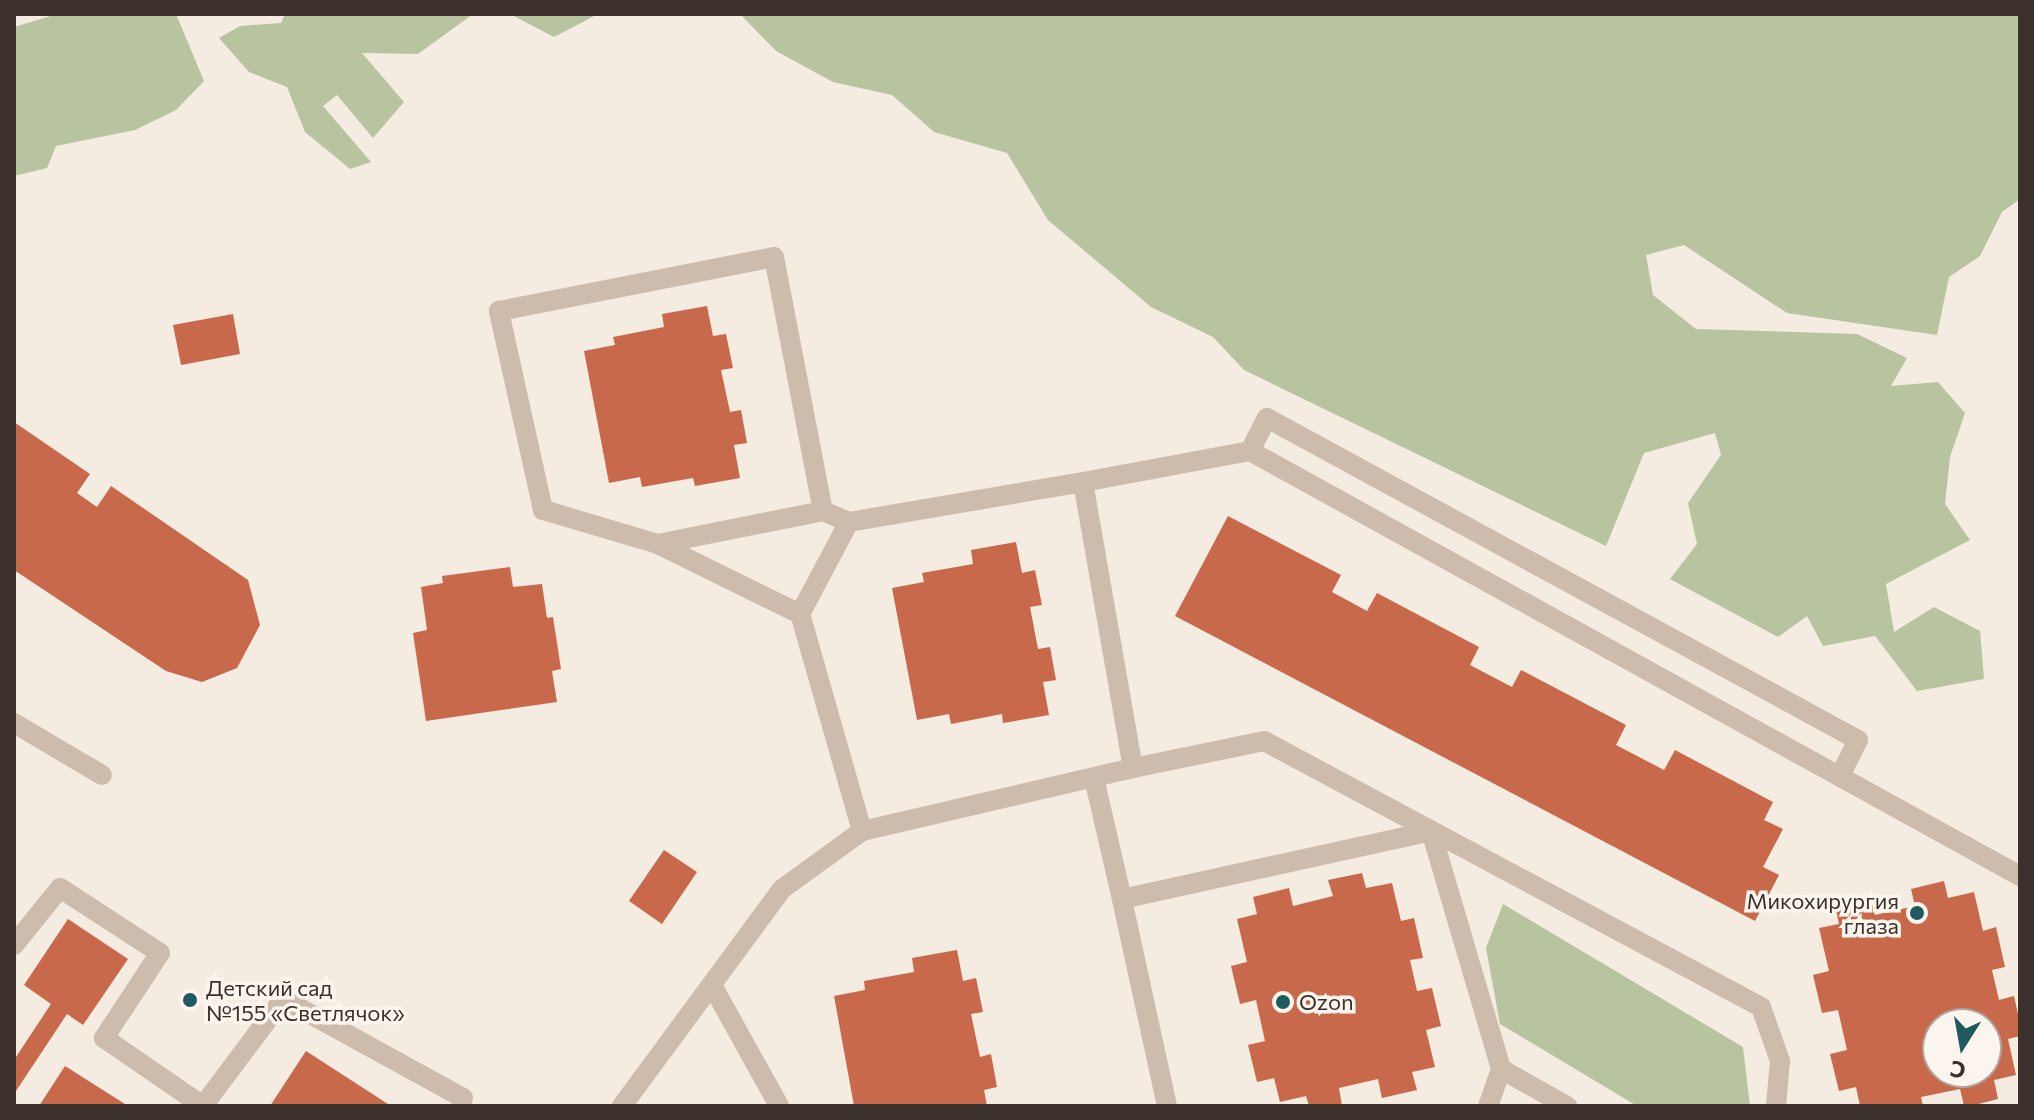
<!DOCTYPE html>
<meta charset="utf-8">
<style>
body{margin:0}
#map{position:relative;width:2034px;height:1120px;overflow:hidden;background:#f4ebe1;font-family:Commissioner,sans-serif}
div>[style]{position:absolute}
[style*='--x']{left:calc(var(--x)*1px);top:calc(var(--y)*1px);width:calc(var(--w)*1px);rotate:calc(var(--a)*1deg)}
.green>*{inset:0;background:#b8c4a0}
.building>*{inset:0;background:#c8694b}
.minor>*{height:20px;margin:-10px;padding:0 10px;transform-origin:10px;border-radius:10px;background:#cdbbac}
.dots>*{width:22px;height:22px;translate:-50% -50%;box-sizing:border-box;border:4px solid #fbf5ee;border-radius:50%}
span{translate:-50% -50%;white-space:nowrap;text-align:center;line-height:1.15;-webkit-text-stroke:7px #fbf5ee;paint-order:stroke}
.poi-label{font-size:22px;color:#3b302b}
.right{translate:-100% -50%;text-align:right}
.left{translate:0 -50%;text-align:left}
.frame{position:absolute;inset:0;border:16px solid #3b302b;pointer-events:none}
.north{position:absolute;left:1922px;top:1008px;width:80px;height:80px;box-sizing:border-box;background:#fbf5ee;border:2px solid #aea6a0;border-radius:50%;rotate:191deg;font-size:22px;font-weight:700;line-height:32px;text-align:center;color:#3b302b}
.north::after{content:'';display:block;margin:auto;width:28px;height:36px;background:#1f5a5e;clip-path:polygon(50% 0,100% 100%,50% 72%,0 100%)}
</style>
<div id="map">
<div class="green">
<div style="clip-path:polygon(57px 14px,176px 14px,204px 81px,176px 110px,135px 130px,56px 146px,47px 168px,14px 176px,14px 27px)"></div>
<div style="clip-path:polygon(285px 14px,473px 14px,418px 54px,362px 53px,404px 102px,373px 138px,337px 95px,323px 106px,371px 162px,350px 169px,305px 132px,287px 87px,249px 72px,219px 38px,240px 26px,281px 23px)"></div>
<div style="clip-path:polygon(510px 14px,598px 14px,554px 37px)"></div>
<div style="clip-path:polygon(740px 14px,2020px 14px,2020px 199px,2002px 212px,1980px 256px,1949px 277px,1937px 335px,1787px 313px,1684px 245px,1646px 255px,1653px 295px,1696px 329px,1857px 334px,1907px 358px,1891px 386px,1938px 382px,1965px 413px,1950px 457px,1945px 504px,1970px 540px,1886px 584px,1894px 632px,1934px 607px,1980px 631px,1984px 679px,1917px 691px,1875px 636px,1823px 646px,1807px 616px,1778px 637px,1670px 579px,1697px 544px,1688px 503px,1721px 455px,1715px 433px,1644px 453px,1606px 546px,1244px 370px,1213px 337px,1151px 307px,1048px 220px,1007px 153px,934px 132px,892px 95px,833px 82px,776px 51px)"></div>
<div style="clip-path:polygon(1503px 904px,1743px 1047px,1750px 1106px,1637px 1106px,1500px 1024px,1486px 948px)"></div>
</div>
<div class="building">
<div style="clip-path:polygon(707px 306px,713px 336px,726px 334px,733px 368px,721px 370px,730px 412px,741px 410px,747px 443px,734px 445px,740px 478px,695px 486px,693px 478px,642px 487px,640px 477px,609px 483px,584px 351px,615px 345px,613px 337px,664px 327px,662px 314px)"></div>
<div style="clip-path:polygon(233px 314px,240px 354px,181px 365px,173px 325px)"></div>
<div style="clip-path:polygon(14px 422px,90px 474px,77px 493px,97px 507px,111px 486px,248px 580px,260px 625px,237px 668px,202px 682px,166px 671px,14px 570px)"></div>
<div style="clip-path:polygon(1228px 516px,1341px 575px,1332px 592px,1367px 611px,1377px 593px,1479px 647px,1470px 665px,1512px 687px,1521px 670px,1626px 725px,1616px 745px,1664px 770px,1675px 750px,1773px 802px,1764px 820px,1783px 829px,1763px 867px,1779px 875px,1755px 921px,1175px 616px)"></div>
<div style="clip-path:polygon(1016px 542px,1022px 573px,1035px 570px,1042px 605px,1030px 607px,1038px 649px,1050px 647px,1056px 680px,1043px 682px,1049px 715px,1003px 723px,1002px 714px,951px 724px,949px 714px,917px 720px,892px 588px,924px 582px,922px 573px,973px 564px,971px 550px)"></div>
<div style="clip-path:polygon(510px 567px,513px 587px,542px 584px,547px 618px,553px 617px,561px 669px,552px 671px,557px 702px,426px 721px,413px 633px,427px 630px,421px 587px,443px 583px,442px 576px)"></div>
<div style="clip-path:polygon(664px 850px,697px 872px,662px 924px,629px 901px)"></div>
<div style="clip-path:polygon(1362px 873px,1366px 888px,1392px 883px,1401px 921px,1414px 918px,1423px 958px,1410px 960px,1417px 991px,1432px 988px,1441px 1026px,1426px 1030px,1435px 1067px,1412px 1072px,1417px 1090px,1382px 1098px,1378px 1079px,1339px 1088px,1342px 1106px,1309px 1106px,1306px 1096px,1280px 1102px,1274px 1078px,1257px 1082px,1248px 1045px,1265px 1041px,1256px 1000px,1240px 1004px,1231px 966px,1247px 962px,1237px 919px,1257px 914px,1253px 897px,1289px 888px,1293px 906px,1333px 896px,1328px 880px)"></div>
<div style="clip-path:polygon(evenodd,1944px 881px,1948px 898px,1974px 892px,1983px 931px,1996px 927px,2005px 967px,1992px 970px,1999px 1000px,2014px 996px,2020px 1023px,2020px 1036px,2008px 1039px,2016px 1075px,1994px 1080px,1998px 1099px,1971px 1106px,1964px 1106px,1960px 1089px,1921px 1097px,1923px 1106px,1860px 1106px,1856px 1087px,1839px 1091px,1830px 1054px,1847px 1050px,1838px 1010px,1822px 1013px,1813px 975px,1829px 971px,1819px 928px,1839px 924px,1835px 905px,1870px 897px,1875px 915px,1915px 906px,1911px 889px,1944px 881px,1938px 1024px,1986px 1024px,1986px 1072px,1938px 1072px,1938px 1024px)"></div>
<div style="clip-path:polygon(68px 919px,128px 959px,83px 1025px,67px 1014px,14px 1094px,14px 1060px,51px 1004px,24px 985px)"></div>
<div style="clip-path:polygon(957px 950px,963px 981px,976px 978px,983px 1012px,971px 1014px,980px 1057px,991px 1054px,997px 1087px,984px 1090px,987px 1106px,854px 1106px,834px 996px,865px 990px,864px 981px,914px 972px,912px 958px)"></div>
<div style="clip-path:polygon(306px 1051px,391px 1106px,270px 1106px)"></div>
<div style="clip-path:polygon(65px 1066px,128px 1106px,39px 1106px)"></div>
</div>
<div class="minor">
<div style="--x:1250;--y:451;--w:37;--a:-63"></div>
<div style="--x:1267;--y:418;--w:673;--a:28.58"></div>
<div style="--x:1858;--y:740;--w:40;--a:116.6"></div>
<div style="--x:1083;--y:482;--w:170;--a:-10.5"></div>
<div style="--x:1250;--y:451;--w:880;--a:28.9"></div>
<div style="--x:658;--y:544;--w:168;--a:-11.3"></div>
<div style="--x:800;--y:614;--w:158;--a:-153.8"></div>
<div style="--x:658;--y:544;--w:120;--a:-163.5"></div>
<div style="--x:543;--y:510;--w:204;--a:-102.5"></div>
<div style="--x:499;--y:311;--w:280;--a:-11.1"></div>
<div style="--x:774;--y:257;--w:259;--a:79.1"></div>
<div style="--x:823;--y:511;--w:28;--a:23"></div>
<div style="--x:14;--y:723;--w:102;--a:30.6"></div>
<div style="--x:1133;--y:768;--w:134;--a:-11.6"></div>
<div style="--x:1264;--y:741;--w:564;--a:28.16"></div>
<div style="--x:1761;--y:1007;--w:57;--a:70.6"></div>
<div style="--x:1780;--y:1061;--w:45;--a:95.1"></div>
<div style="--x:1094;--y:778;--w:124;--a:77"></div>
<div style="--x:14;--y:945;--w:73;--a:-51.1"></div>
<div style="--x:60;--y:888;--w:119;--a:33"></div>
<div style="--x:160;--y:953;--w:102;--a:123.4"></div>
<div style="--x:104;--y:1038;--w:120;--a:34.5"></div>
<div style="--x:203;--y:1106;--w:134;--a:-53.2"></div>
<div style="--x:283;--y:999;--w:205;--a:28.8"></div>
<div style="--x:463;--y:1098;--w:8;--a:104"></div>
<div style="--x:712;--y:985;--w:138;--a:61"></div>
<div style="--x:1501;--y:1069;--w:76;--a:29.3"></div>
<div style="--x:622;--y:1106;--w:270;--a:-53.6"></div>
<div style="--x:782;--y:889;--w:99;--a:-35.9"></div>
<div style="--x:862;--y:831;--w:226;--a:-105.9"></div>
<div style="--x:800;--y:614;--w:104;--a:-62"></div>
<div style="--x:849;--y:522;--w:237;--a:-9.7"></div>
<div style="--x:1083;--y:482;--w:290;--a:80.1"></div>
<div style="--x:1133;--y:768;--w:278;--a:166.9"></div>
<div style="--x:1167;--y:1106;--w:212;--a:-102.3"></div>
<div style="--x:1122;--y:899;--w:316;--a:-12.4"></div>
<div style="--x:1431;--y:831;--w:248;--a:73.6"></div>
<div style="--x:1501;--y:1069;--w:39;--a:109"></div>
</div>
<div class="dots">
<div style="left:1917px;top:913px;background:#1f5a5e"></div>
<div style="left:190px;top:1000px;background:#1f5a5e"></div>
<div style="left:1283px;top:1002px;background:#1f5a5e"></div>
</div>
<div class="poi-label">
<span class="right" style="left:1899px;top:913px">Микохирургия<br>глаза</span>
<span class="left" style="left:206px;top:1000px">Детский сад<br>№155 «Светлячок»</span>
<span class="left" style="left:1299px;top:1002px">Ozon</span>
</div>
<div class="frame"></div>
<div class="north">С</div>
</div>
